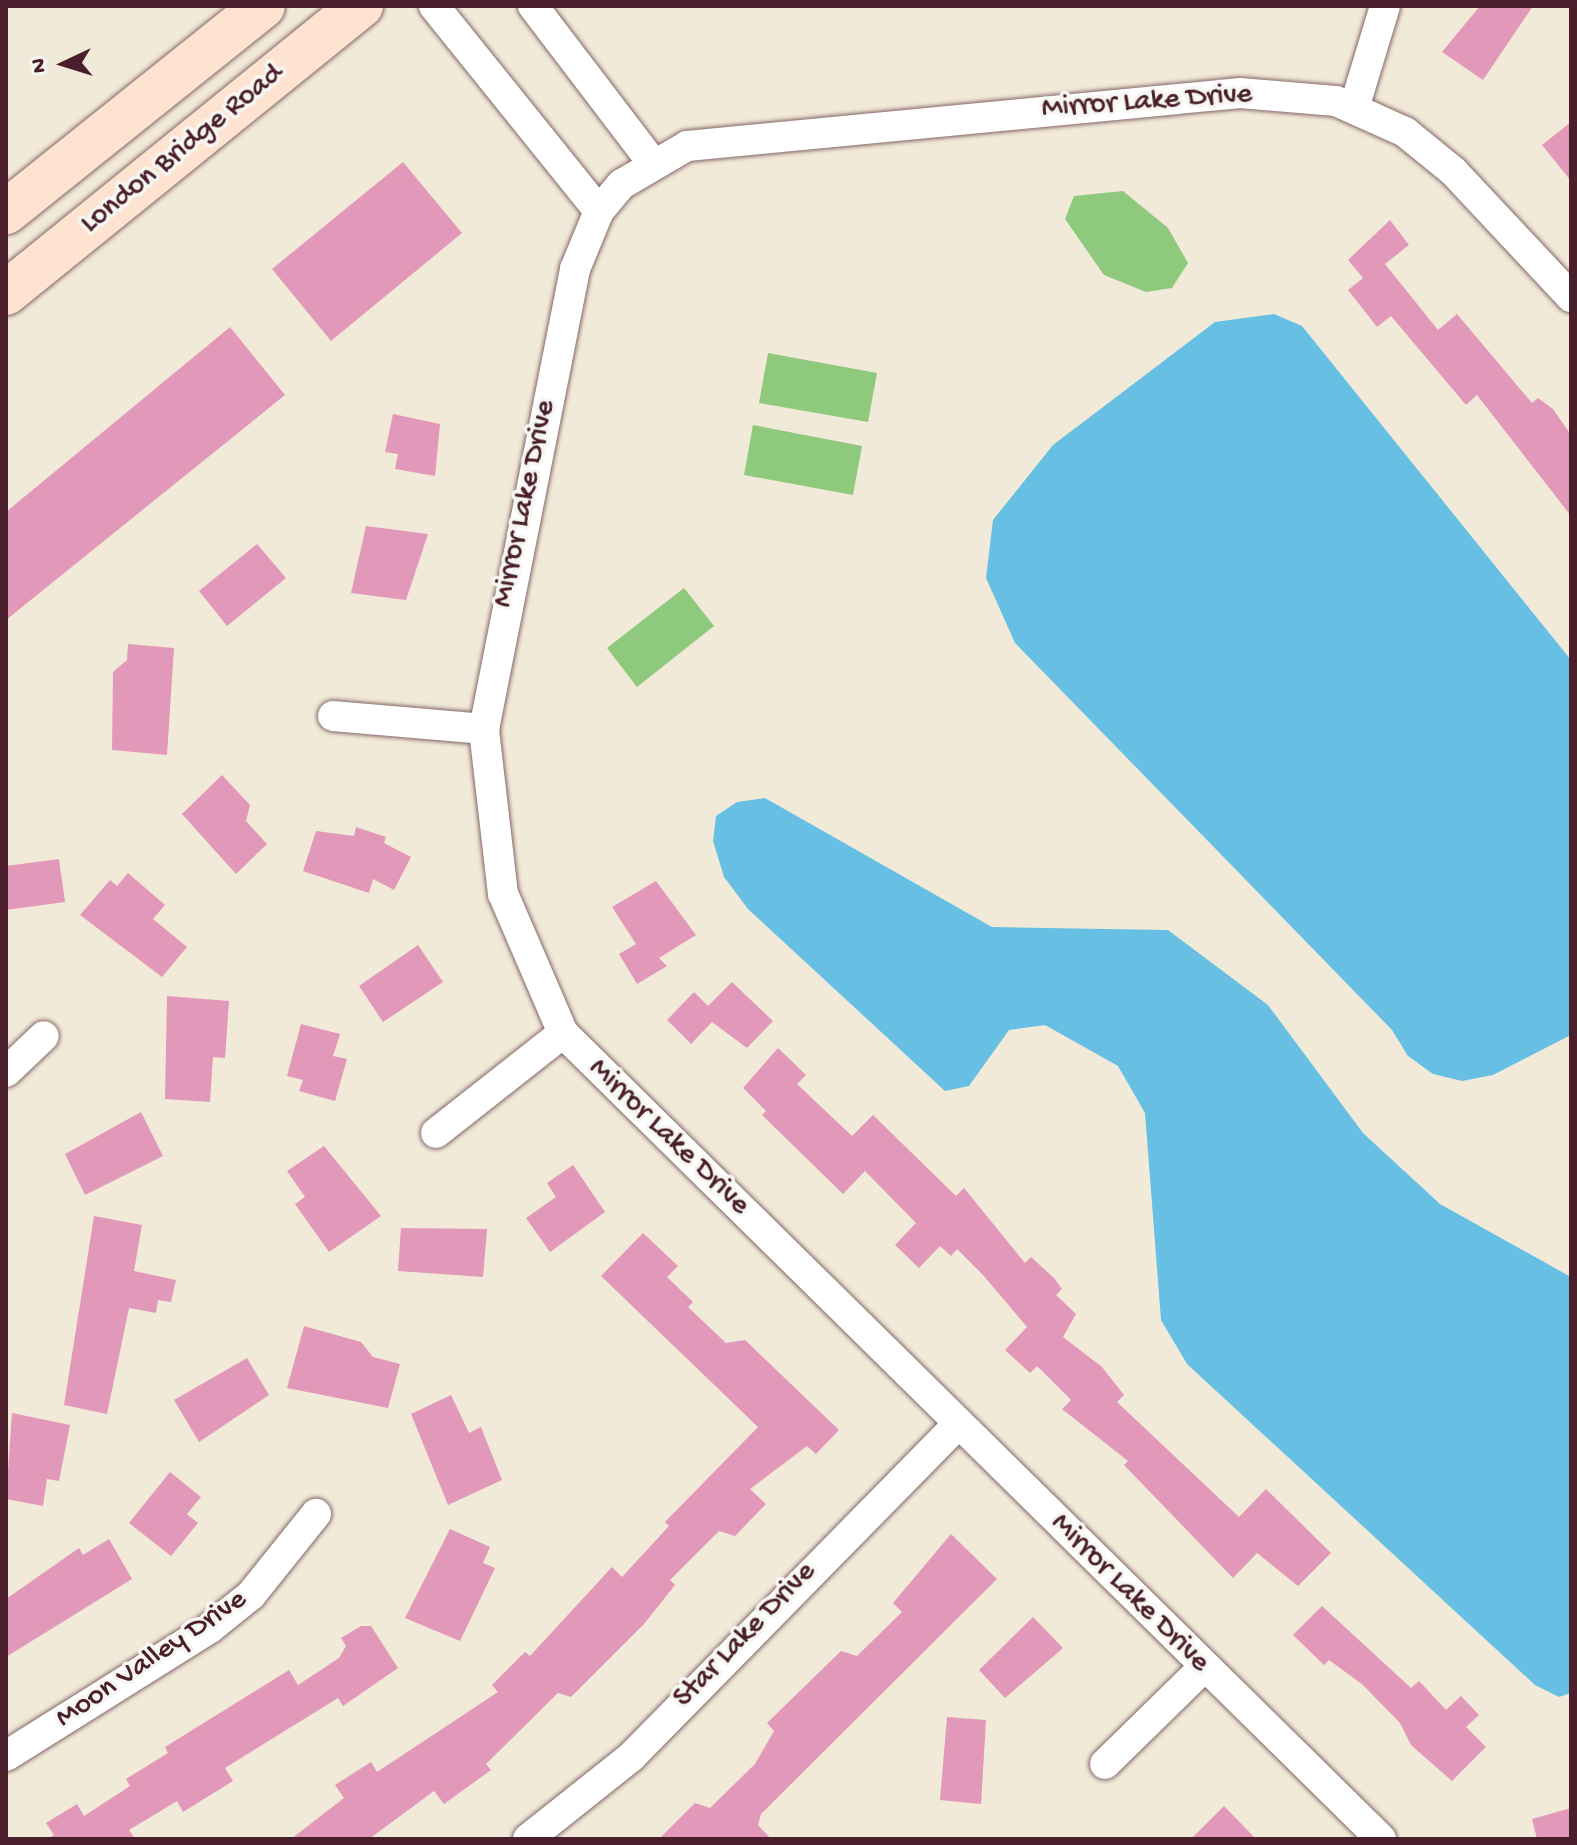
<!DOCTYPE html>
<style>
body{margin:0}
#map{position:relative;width:1577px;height:1845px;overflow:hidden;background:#f2ead8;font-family:"Gochi Hand",sans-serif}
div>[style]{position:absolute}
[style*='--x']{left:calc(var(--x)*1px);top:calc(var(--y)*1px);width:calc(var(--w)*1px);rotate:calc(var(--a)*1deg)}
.green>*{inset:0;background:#8ec97e}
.water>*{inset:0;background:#67c0e4}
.building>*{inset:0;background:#e298b8}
.roads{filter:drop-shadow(0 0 2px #856668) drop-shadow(0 0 2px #856668)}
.minor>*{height:30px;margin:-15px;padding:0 15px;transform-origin:15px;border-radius:15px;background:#fff}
.secondary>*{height:44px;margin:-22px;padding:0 22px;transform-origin:22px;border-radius:22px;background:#fee3d1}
span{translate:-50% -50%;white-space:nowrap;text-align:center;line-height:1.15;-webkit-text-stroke:7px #f6f6f2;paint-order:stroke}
.street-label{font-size:30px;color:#4a1f2b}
.frame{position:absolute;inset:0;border:8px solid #4a1f2b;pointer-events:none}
.north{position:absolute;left:24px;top:24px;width:80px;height:80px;-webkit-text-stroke:6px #f6f6f2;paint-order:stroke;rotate:266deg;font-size:22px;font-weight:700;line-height:32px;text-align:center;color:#4a1f2b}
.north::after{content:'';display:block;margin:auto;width:28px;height:36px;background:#4a1f2b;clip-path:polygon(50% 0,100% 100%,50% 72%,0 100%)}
</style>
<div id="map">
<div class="green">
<div style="clip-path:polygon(1123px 191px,1168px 228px,1188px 263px,1172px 288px,1146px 292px,1104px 275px,1065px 219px,1074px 196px)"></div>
<div style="clip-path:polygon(768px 353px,877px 373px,868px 422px,759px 403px)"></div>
<div style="clip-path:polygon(753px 425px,862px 446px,853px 495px,744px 475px)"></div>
<div style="clip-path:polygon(684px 588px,714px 626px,637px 687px,607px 648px)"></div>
</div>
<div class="water">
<div style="clip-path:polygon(1274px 314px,1302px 326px,1571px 660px,1571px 1035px,1493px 1075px,1462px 1081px,1433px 1074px,1408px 1056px,1392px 1030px,1015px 643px,986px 578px,993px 520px,1053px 445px,1215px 322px)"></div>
<div style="clip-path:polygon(765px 798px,992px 927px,1168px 930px,1268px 1005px,1363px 1133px,1440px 1204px,1571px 1277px,1571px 1693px,1559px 1697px,1535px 1685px,1187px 1364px,1161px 1320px,1145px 1113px,1118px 1066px,1045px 1025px,1009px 1030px,969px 1086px,945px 1091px,748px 909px,724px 877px,713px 841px,716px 816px,737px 802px)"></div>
</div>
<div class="building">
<div style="clip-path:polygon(1480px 6px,1533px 6px,1483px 80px,1442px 52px)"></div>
<div style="clip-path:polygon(1571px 122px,1571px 181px,1542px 145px)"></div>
<div style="clip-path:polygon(403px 162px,462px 233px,331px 341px,272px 269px)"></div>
<div style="clip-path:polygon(1390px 220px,1409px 245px,1385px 264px,1438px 330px,1457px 314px,1532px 403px,1538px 398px,1553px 409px,1571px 435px,1571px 516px,1477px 395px,1466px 405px,1391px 316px,1377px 327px,1348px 290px,1363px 278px,1348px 260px)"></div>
<div style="clip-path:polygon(230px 327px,285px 395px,6px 620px,6px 512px)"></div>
<div style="clip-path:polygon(393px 414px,440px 424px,435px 476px,395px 469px,398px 454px,385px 452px)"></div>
<div style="clip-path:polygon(366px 526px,428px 534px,406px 600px,351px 593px)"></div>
<div style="clip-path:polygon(257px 544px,286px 578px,227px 626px,199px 591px)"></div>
<div style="clip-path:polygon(128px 644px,174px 648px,167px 755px,112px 750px,113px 672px,127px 660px)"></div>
<div style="clip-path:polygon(222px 775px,250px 805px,246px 821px,267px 844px,236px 874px,182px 814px)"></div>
<div style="clip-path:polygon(356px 827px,386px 837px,384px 843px,411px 857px,394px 890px,373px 879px,369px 893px,303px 871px,316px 831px,354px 836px)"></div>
<div style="clip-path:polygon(59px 859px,65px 902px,6px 910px,6px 866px)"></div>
<div style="clip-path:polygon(128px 873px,165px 905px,153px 919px,187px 947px,162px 977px,80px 915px,110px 880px,117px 886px)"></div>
<div style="clip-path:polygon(656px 881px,696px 935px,659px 958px,667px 966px,637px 984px,619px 954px,636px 944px,612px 907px)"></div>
<div style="clip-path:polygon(418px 945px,443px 982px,383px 1022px,359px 986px)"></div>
<div style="clip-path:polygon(732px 982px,773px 1021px,747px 1048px,712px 1022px,691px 1044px,667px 1020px,694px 992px,708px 1006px)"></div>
<div style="clip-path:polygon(167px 996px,229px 1001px,225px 1058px,213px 1057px,210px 1102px,165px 1099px)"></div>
<div style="clip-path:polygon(301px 1024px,340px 1034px,333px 1056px,347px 1059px,335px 1101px,299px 1091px,303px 1080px,287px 1076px)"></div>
<div style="clip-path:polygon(778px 1048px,806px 1075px,797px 1084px,852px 1136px,873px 1115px,956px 1196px,964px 1188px,1025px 1263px,1031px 1257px,1054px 1278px,1062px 1289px,1056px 1295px,1076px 1314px,1063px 1337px,1102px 1367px,1124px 1395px,1117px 1402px,1239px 1517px,1266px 1489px,1331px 1553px,1298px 1586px,1257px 1553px,1233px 1578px,1124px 1465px,1128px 1461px,1062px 1409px,1071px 1400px,1037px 1366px,1030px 1373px,1005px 1350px,1027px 1327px,983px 1275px,957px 1249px,951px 1256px,940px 1246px,919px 1268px,895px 1245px,916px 1223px,865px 1171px,843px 1194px,762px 1115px,766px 1111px,743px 1088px)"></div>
<div style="clip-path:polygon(141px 1112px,163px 1156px,85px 1195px,65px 1154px)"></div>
<div style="clip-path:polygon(324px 1146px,381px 1216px,329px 1252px,295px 1204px,305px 1197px,287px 1171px)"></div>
<div style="clip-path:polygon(573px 1165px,605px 1212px,550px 1252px,526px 1218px,556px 1197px,547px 1183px)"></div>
<div style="clip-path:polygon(94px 1216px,142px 1225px,134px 1271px,176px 1280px,171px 1302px,158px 1300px,156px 1313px,129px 1308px,107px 1414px,64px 1405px)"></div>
<div style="clip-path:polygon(401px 1228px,487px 1229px,483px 1277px,398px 1271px)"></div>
<div style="clip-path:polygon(643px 1233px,678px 1266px,667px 1277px,693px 1302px,688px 1307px,726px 1343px,745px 1340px,839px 1430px,816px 1454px,807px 1446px,750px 1489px,766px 1504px,735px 1536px,719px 1531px,670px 1580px,675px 1585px,644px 1624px,571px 1697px,558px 1693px,486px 1764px,491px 1770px,444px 1804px,434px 1791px,369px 1839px,291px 1839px,344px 1798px,335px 1785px,371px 1762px,377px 1772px,498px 1692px,492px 1685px,525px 1652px,530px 1656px,612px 1567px,622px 1577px,669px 1526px,665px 1522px,758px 1427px,601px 1276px)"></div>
<div style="clip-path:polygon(304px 1326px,361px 1342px,373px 1357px,400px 1364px,388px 1408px,287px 1388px)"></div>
<div style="clip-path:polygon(247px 1358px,269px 1395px,199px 1442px,174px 1400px)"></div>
<div style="clip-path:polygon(451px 1395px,469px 1433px,481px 1427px,502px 1480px,448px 1505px,411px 1414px)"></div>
<div style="clip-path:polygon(12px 1413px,70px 1425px,59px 1481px,47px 1479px,43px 1506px,6px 1499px)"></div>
<div style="clip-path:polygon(170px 1472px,201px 1497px,187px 1514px,198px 1523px,171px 1556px,129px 1523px)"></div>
<div style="clip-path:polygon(450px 1529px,490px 1547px,483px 1563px,495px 1568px,460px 1641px,405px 1618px)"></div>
<div style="clip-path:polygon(951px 1534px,997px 1579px,761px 1814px,758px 1825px,771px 1839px,659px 1839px,695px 1803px,710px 1808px,755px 1764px,774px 1731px,767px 1723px,841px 1651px,857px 1656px,902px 1612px,893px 1603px)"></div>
<div style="clip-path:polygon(109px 1539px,132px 1579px,6px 1657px,6px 1599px,79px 1548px,83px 1555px)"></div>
<div style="clip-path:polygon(1322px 1606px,1411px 1688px,1419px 1681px,1446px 1710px,1461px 1696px,1479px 1715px,1466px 1727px,1486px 1747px,1452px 1781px,1411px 1745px,1400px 1723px,1363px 1685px,1329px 1660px,1324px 1665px,1293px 1635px)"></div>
<div style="clip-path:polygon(1033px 1617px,1063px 1648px,1005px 1698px,979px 1670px)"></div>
<div style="clip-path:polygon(361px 1626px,371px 1626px,398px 1668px,343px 1706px,338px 1698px,225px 1768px,233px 1781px,183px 1812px,177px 1801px,129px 1830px,135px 1839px,48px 1839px,54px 1835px,46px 1823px,77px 1804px,84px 1816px,130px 1786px,126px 1779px,168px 1753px,165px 1747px,289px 1670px,298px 1685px,339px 1658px,346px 1646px,341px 1638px)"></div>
<div style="clip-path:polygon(947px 1717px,986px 1720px,981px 1804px,940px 1800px)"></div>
<div style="clip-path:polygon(1224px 1806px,1256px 1839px,1191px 1839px)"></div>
<div style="clip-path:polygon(1571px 1808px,1571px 1839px,1537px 1839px,1532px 1819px)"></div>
</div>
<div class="roads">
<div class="minor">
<div style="--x:434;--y:6;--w:263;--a:51.2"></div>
<div style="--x:533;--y:6;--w:196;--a:52.7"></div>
<div style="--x:1355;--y:105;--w:103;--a:-73.1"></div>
<div style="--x:333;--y:716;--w:152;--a:4.9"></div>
<div style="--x:6;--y:1072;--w:52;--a:-43.5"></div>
<div style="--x:436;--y:1133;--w:162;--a:-38.2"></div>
<div style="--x:6;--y:1756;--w:241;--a:-32.1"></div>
<div style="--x:210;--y:1628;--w:53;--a:-38.8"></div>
<div style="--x:251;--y:1595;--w:104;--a:-51.3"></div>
<div style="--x:1105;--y:1764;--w:139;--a:-44.4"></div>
<div style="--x:528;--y:1839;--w:132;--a:-38.5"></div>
<div style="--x:631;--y:1757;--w:465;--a:-45.5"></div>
<div style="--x:1381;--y:1839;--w:1148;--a:-135.42"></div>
<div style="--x:563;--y:1033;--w:151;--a:-113.3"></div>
<div style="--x:503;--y:894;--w:166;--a:-96.6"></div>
<div style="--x:484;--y:729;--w:469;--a:-78.8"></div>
<div style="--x:575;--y:269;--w:63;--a:-67.5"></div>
<div style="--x:599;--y:211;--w:35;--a:-50"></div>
<div style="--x:622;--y:184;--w:75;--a:-30.3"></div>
<div style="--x:687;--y:146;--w:556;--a:-5.47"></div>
<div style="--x:1240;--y:93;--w:96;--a:4.8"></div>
<div style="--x:1336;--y:101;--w:76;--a:24.2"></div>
<div style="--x:1405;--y:132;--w:62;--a:39.1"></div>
<div style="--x:1453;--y:171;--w:173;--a:46.9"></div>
</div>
<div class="secondary">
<div style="--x:6;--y:212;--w:329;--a:-38.7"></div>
<div style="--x:6;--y:293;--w:457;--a:-39"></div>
</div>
</div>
<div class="street-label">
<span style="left:1147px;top:103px;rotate:-4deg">Mirror Lake Drive</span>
<span style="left:183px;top:150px;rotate:-39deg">London Bridge Road</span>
<span style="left:526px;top:504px;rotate:-78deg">Mirror Lake Drive</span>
<span style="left:668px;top:1138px;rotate:44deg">Mirror Lake Drive</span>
<span style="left:1129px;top:1594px;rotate:45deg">Mirror Lake Drive</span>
<span style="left:746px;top:1636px;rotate:-46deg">Star Lake Drive</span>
<span style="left:152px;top:1660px;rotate:-34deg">Moon Valley Drive</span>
</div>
<div class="frame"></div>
<div class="north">N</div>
</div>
